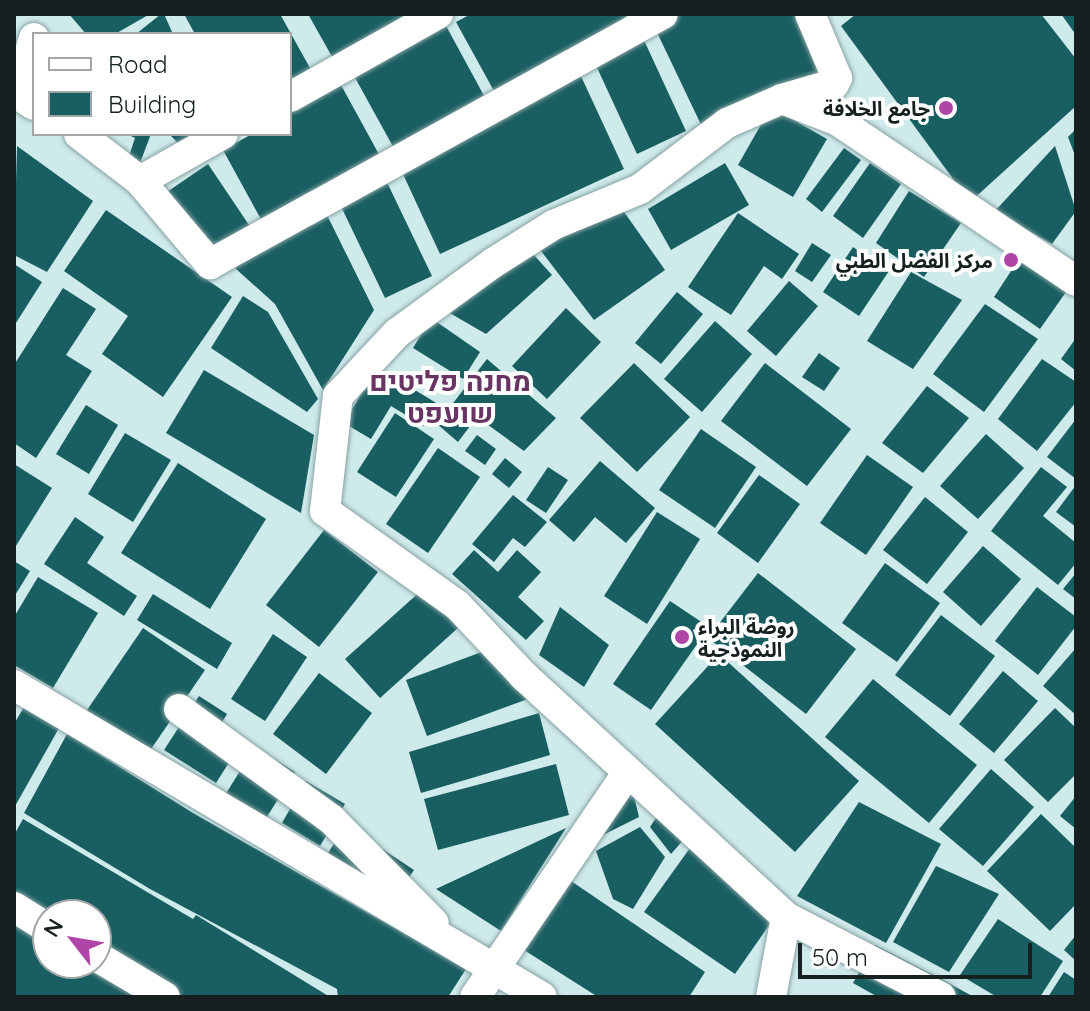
<!DOCTYPE html>
<meta charset="utf-8">
<style>
body{margin:0}
#map{position:relative;width:1090px;height:1011px;overflow:hidden;background:#cfeaeb;font-family:Quicksand,"Noto Sans Arabic",Heebo,sans-serif}
div>[style]{position:absolute}
[style*='--x']{left:calc(var(--x)*1px);top:calc(var(--y)*1px);width:calc(var(--w)*1px);rotate:calc(var(--a)*1deg)}
.building>*{inset:0;background:#195e61}
.roads{filter:drop-shadow(0 0 2px #88a1a3) drop-shadow(0 0 2px #88a1a3)}
.minor>*{height:30px;margin:-15px;padding:0 15px;transform-origin:15px;border-radius:15px;background:#fff}
.dots>*{width:22px;height:22px;translate:-50% -50%;box-sizing:border-box;border:4px solid #fff;border-radius:50%}
span{translate:-50% -50%;white-space:nowrap;text-align:center;line-height:1.15;-webkit-text-stroke:8px #fff;paint-order:stroke}
.poi-label{font-size:20px;color:#162021;font-weight:700}
.right{translate:-100% -50%;text-align:right}
.left{translate:0 -50%;text-align:left}
.district-label{font-size:28px;color:#693464;font-weight:700}
.frame{position:absolute;inset:0;border:16px solid #162021;pointer-events:none}
.legend{position:absolute;left:32px;top:32px;width:260px;height:104px;box-sizing:border-box;background:#fff;border:2px solid #a2a6a6;margin:0;padding:10px 14px;list-style:none;font-size:24px;color:#162021}
.legend li{display:flex;align-items:center;gap:16px;height:40px}
.legend b{width:40px;border:2px solid #a2a6a6}
.north{position:absolute;left:32px;top:899px;width:80px;height:80px;box-sizing:border-box;background:#fff;border:2px solid #a2a6a6;border-radius:50%;rotate:301deg;font-size:22px;font-weight:700;line-height:32px;text-align:center;color:#162021}
.north::after{content:'';display:block;margin:auto;width:28px;height:36px;background:#af45a6;clip-path:polygon(50% 0,100% 100%,50% 72%,0 100%)}
.scale{position:absolute;left:798px;top:943px;width:234px;height:36px;box-sizing:border-box;border:4px solid #162021;border-top:0;padding-left:10px;font-size:24px;line-height:28px;white-space:nowrap;color:#162021;-webkit-text-stroke:6px #fff;paint-order:stroke}
</style>
<div id="map">
<div class="building">
<div style="clip-path:polygon(69px 14px,150px 14px,115px 34px,86px 34px)"></div>
<div style="clip-path:polygon(164px 14px,173px 34px,136px 34px,161px 14px)"></div>
<div style="clip-path:polygon(184px 14px,280px 14px,315px 77px,290px 91px,290px 34px,195px 34px)"></div>
<div style="clip-path:polygon(308px 14px,435px 14px,339px 69px)"></div>
<div style="clip-path:polygon(471px 14px,625px 14px,626px 17px,494px 91px,456px 22px)"></div>
<div style="clip-path:polygon(673px 14px,797px 14px,826px 74px,705px 133px,653px 24px)"></div>
<div style="clip-path:polygon(856px 14px,1041px 14px,1076px 59px,1076px 106px,970px 202px,841px 26px)"></div>
<div style="clip-path:polygon(1061px 14px,1076px 14px,1076px 35px)"></div>
<div style="clip-path:polygon(445px 24px,488px 103px,396px 152px,353px 74px)"></div>
<div style="clip-path:polygon(642px 36px,686px 131px,637px 154px,593px 59px)"></div>
<div style="clip-path:polygon(580px 74px,624px 169px,440px 254px,396px 159px)"></div>
<div style="clip-path:polygon(341px 85px,381px 158px,263px 223px,223px 150px,252px 134px,290px 134px,290px 113px)"></div>
<div style="clip-path:polygon(771px 107px,827px 139px,793px 197px,738px 165px)"></div>
<div style="clip-path:polygon(1076px 129px,1076px 158px,1068px 137px)"></div>
<div style="clip-path:polygon(127px 134px,151px 134px,140px 163px,128px 159px,135px 138px)"></div>
<div style="clip-path:polygon(169px 134px,193px 134px,179px 144px)"></div>
<div style="clip-path:polygon(17px 146px,93px 201px,47px 272px,14px 255px)"></div>
<div style="clip-path:polygon(1055px 146px,1076px 211px,1052px 244px,995px 211px)"></div>
<div style="clip-path:polygon(844px 148px,861px 160px,822px 212px,806px 199px)"></div>
<div style="clip-path:polygon(725px 163px,749px 205px,671px 250px,648px 209px)"></div>
<div style="clip-path:polygon(870px 163px,901px 184px,863px 238px,833px 216px)"></div>
<div style="clip-path:polygon(208px 164px,253px 231px,209px 261px,164px 194px)"></div>
<div style="clip-path:polygon(383px 174px,432px 276px,385px 298px,336px 196px)"></div>
<div style="clip-path:polygon(909px 191px,961px 223px,924px 277px,876px 243px)"></div>
<div style="clip-path:polygon(324px 209px,374px 310px,323px 390px,275px 304px,225px 259px)"></div>
<div style="clip-path:polygon(622px 209px,665px 270px,594px 320px,538px 247px)"></div>
<div style="clip-path:polygon(106px 210px,232px 297px,163px 397px,102px 354px,128px 316px,64px 271px)"></div>
<div style="clip-path:polygon(738px 213px,799px 254px,782px 279px,764px 266px,731px 315px,688px 287px)"></div>
<div style="clip-path:polygon(812px 243px,831px 255px,812px 282px,795px 271px)"></div>
<div style="clip-path:polygon(524px 244px,552px 275px,486px 334px,448px 312px)"></div>
<div style="clip-path:polygon(853px 247px,889px 271px,859px 316px,823px 292px)"></div>
<div style="clip-path:polygon(1023px 253px,1073px 282px,1040px 329px,994px 297px)"></div>
<div style="clip-path:polygon(14px 264px,42px 282px,14px 326px)"></div>
<div style="clip-path:polygon(911px 272px,962px 300px,913px 369px,867px 341px)"></div>
<div style="clip-path:polygon(789px 281px,818px 306px,776px 356px,747px 331px)"></div>
<div style="clip-path:polygon(63px 288px,96px 309px,66px 355px,92px 371px,36px 458px,14px 443px,14px 365px)"></div>
<div style="clip-path:polygon(677px 292px,703px 314px,661px 364px,635px 343px)"></div>
<div style="clip-path:polygon(243px 296px,268px 312px,318px 399px,307px 412px,211px 348px)"></div>
<div style="clip-path:polygon(985px 304px,1038px 339px,984px 412px,933px 374px)"></div>
<div style="clip-path:polygon(566px 308px,601px 342px,547px 399px,512px 366px)"></div>
<div style="clip-path:polygon(431px 318px,480px 352px,463px 379px,413px 348px)"></div>
<div style="clip-path:polygon(715px 321px,752px 354px,702px 412px,664px 379px)"></div>
<div style="clip-path:polygon(1076px 338px,1076px 371px,1061px 359px)"></div>
<div style="clip-path:polygon(819px 353px,840px 368px,824px 391px,802px 377px)"></div>
<div style="clip-path:polygon(487px 359px,556px 418px,524px 451px,477px 417px,458px 442px,437px 424px)"></div>
<div style="clip-path:polygon(1042px 359px,1076px 382px,1076px 402px,1037px 451px,998px 419px)"></div>
<div style="clip-path:polygon(634px 363px,690px 417px,637px 472px,580px 418px)"></div>
<div style="clip-path:polygon(765px 363px,851px 429px,807px 486px,721px 421px)"></div>
<div style="clip-path:polygon(377px 367px,438px 404px,424px 426px,391px 406px,371px 439px,344px 423px)"></div>
<div style="clip-path:polygon(204px 370px,314px 435px,301px 513px,166px 433px)"></div>
<div style="clip-path:polygon(927px 386px,969px 418px,923px 473px,882px 443px)"></div>
<div style="clip-path:polygon(86px 405px,118px 425px,89px 474px,56px 454px)"></div>
<div style="clip-path:polygon(395px 413px,434px 439px,396px 497px,357px 472px)"></div>
<div style="clip-path:polygon(1076px 419px,1076px 479px,1047px 457px)"></div>
<div style="clip-path:polygon(701px 429px,756px 467px,715px 528px,659px 490px)"></div>
<div style="clip-path:polygon(125px 433px,171px 460px,133px 522px,88px 494px)"></div>
<div style="clip-path:polygon(986px 434px,1024px 468px,978px 519px,940px 486px)"></div>
<div style="clip-path:polygon(477px 435px,496px 449px,485px 465px,465px 451px)"></div>
<div style="clip-path:polygon(438px 448px,480px 477px,428px 553px,386px 524px)"></div>
<div style="clip-path:polygon(867px 455px,913px 487px,866px 555px,820px 523px)"></div>
<div style="clip-path:polygon(505px 458px,522px 472px,509px 488px,492px 474px)"></div>
<div style="clip-path:polygon(600px 461px,655px 508px,626px 543px,595px 517px,574px 542px,549px 520px)"></div>
<div style="clip-path:polygon(178px 463px,266px 519px,210px 609px,121px 553px)"></div>
<div style="clip-path:polygon(14px 464px,52px 488px,14px 549px)"></div>
<div style="clip-path:polygon(548px 467px,568px 480px,546px 513px,526px 500px)"></div>
<div style="clip-path:polygon(1041px 467px,1067px 487px,1043px 516px,1076px 543px,1076px 563px,1058px 585px,991px 531px)"></div>
<div style="clip-path:polygon(759px 475px,800px 504px,758px 563px,717px 533px)"></div>
<div style="clip-path:polygon(1076px 485px,1076px 527px,1056px 512px)"></div>
<div style="clip-path:polygon(513px 495px,547px 522px,525px 547px,513px 538px,494px 562px,472px 544px)"></div>
<div style="clip-path:polygon(925px 497px,968px 532px,927px 584px,883px 550px)"></div>
<div style="clip-path:polygon(657px 512px,700px 539px,647px 624px,604px 596px)"></div>
<div style="clip-path:polygon(75px 517px,104px 537px,87px 563px,137px 596px,124px 616px,44px 564px)"></div>
<div style="clip-path:polygon(324px 530px,378px 572px,319px 647px,266px 605px)"></div>
<div style="clip-path:polygon(983px 546px,1021px 579px,981px 626px,943px 592px)"></div>
<div style="clip-path:polygon(474px 550px,498px 572px,517px 550px,541px 572px,518px 597px,544px 621px,526px 640px,452px 574px)"></div>
<div style="clip-path:polygon(14px 561px,30px 571px,14px 597px)"></div>
<div style="clip-path:polygon(885px 563px,940px 603px,897px 662px,842px 623px)"></div>
<div style="clip-path:polygon(758px 573px,856px 649px,806px 714px,708px 638px)"></div>
<div style="clip-path:polygon(1076px 573px,1076px 599px,1063px 589px)"></div>
<div style="clip-path:polygon(38px 577px,98px 613px,53px 688px,14px 665px,14px 617px)"></div>
<div style="clip-path:polygon(1037px 587px,1076px 617px,1076px 626px,1038px 675px,995px 641px)"></div>
<div style="clip-path:polygon(423px 589px,458px 628px,380px 698px,345px 659px)"></div>
<div style="clip-path:polygon(153px 594px,232px 643px,217px 669px,137px 620px)"></div>
<div style="clip-path:polygon(670px 601px,709px 627px,651px 710px,613px 684px)"></div>
<div style="clip-path:polygon(560px 607px,609px 645px,584px 687px,539px 655px)"></div>
<div style="clip-path:polygon(941px 615px,995px 656px,950px 716px,895px 675px)"></div>
<div style="clip-path:polygon(143px 628px,205px 670px,147px 755px,85px 713px)"></div>
<div style="clip-path:polygon(273px 634px,307px 657px,265px 721px,231px 699px)"></div>
<div style="clip-path:polygon(1076px 648px,1076px 715px,1043px 686px)"></div>
<div style="clip-path:polygon(487px 650px,536px 696px,427px 736px,406px 680px)"></div>
<div style="clip-path:polygon(719px 654px,859px 781px,795px 852px,655px 724px)"></div>
<div style="clip-path:polygon(1003px 671px,1038px 701px,994px 753px,959px 724px)"></div>
<div style="clip-path:polygon(319px 673px,372px 713px,326px 774px,273px 734px)"></div>
<div style="clip-path:polygon(873px 679px,977px 765px,929px 823px,825px 737px)"></div>
<div style="clip-path:polygon(199px 696px,227px 714px,221px 724px,244px 739px,216px 783px,164px 750px)"></div>
<div style="clip-path:polygon(24px 707px,59px 728px,14px 808px,14px 724px)"></div>
<div style="clip-path:polygon(1055px 708px,1076px 728px,1076px 774px,1048px 802px,1004px 760px)"></div>
<div style="clip-path:polygon(539px 713px,550px 755px,421px 793px,409px 752px)"></div>
<div style="clip-path:polygon(67px 734px,193px 813px,466px 969px,448px 997px,338px 997px,337px 989px,150px 889px,24px 813px)"></div>
<div style="clip-path:polygon(255px 747px,295px 772px,265px 820px,225px 795px)"></div>
<div style="clip-path:polygon(556px 764px,569px 815px,438px 850px,424px 799px)"></div>
<div style="clip-path:polygon(991px 769px,1034px 807px,983px 866px,939px 829px)"></div>
<div style="clip-path:polygon(306px 781px,345px 804px,320px 846px,282px 823px)"></div>
<div style="clip-path:polygon(632px 788px,639px 817px,601px 836px)"></div>
<div style="clip-path:polygon(1076px 796px,1076px 829px,1060px 816px)"></div>
<div style="clip-path:polygon(859px 802px,941px 844px,886px 943px,797px 896px)"></div>
<div style="clip-path:polygon(660px 812px,685px 838px,671px 854px,650px 827px)"></div>
<div style="clip-path:polygon(1041px 814px,1076px 848px,1076px 904px,1050px 931px,987px 871px)"></div>
<div style="clip-path:polygon(23px 819px,193px 919px,196px 915px,330px 997px,175px 997px,96px 947px,96px 915px,48px 915px,14px 898px,14px 835px)"></div>
<div style="clip-path:polygon(346px 825px,414px 870px,396px 897px,328px 853px)"></div>
<div style="clip-path:polygon(640px 827px,665px 857px,633px 909px,613px 899px,596px 851px)"></div>
<div style="clip-path:polygon(566px 828px,501px 931px,436px 889px)"></div>
<div style="clip-path:polygon(690px 848px,779px 911px,735px 974px,644px 912px)"></div>
<div style="clip-path:polygon(936px 866px,999px 894px,949px 972px,893px 942px)"></div>
<div style="clip-path:polygon(571px 881px,705px 972px,689px 997px,598px 997px,524px 950px)"></div>
<div style="clip-path:polygon(14px 919px,48px 939px,48px 963px,89px 963px,156px 997px,14px 997px)"></div>
<div style="clip-path:polygon(998px 919px,1063px 961px,1040px 997px,997px 997px,960px 975px)"></div>
<div style="clip-path:polygon(1076px 935px,1076px 961px,1064px 950px)"></div>
<div style="clip-path:polygon(875px 945px,941px 979px,974px 997px,878px 997px,853px 983px)"></div>
<div style="clip-path:polygon(1064px 972px,1076px 980px,1076px 997px,1048px 997px)"></div>
</div>
<div class="roads">
<div class="minor">
<div style="--x:34;--y:38;--w:59;--a:106.9"></div>
<div style="--x:17;--y:94;--w:20;--a:33"></div>
<div style="--x:290;--y:97;--w:170;--a:-29.3"></div>
<div style="--x:782;--y:99;--w:54;--a:-16.1"></div>
<div style="--x:834;--y:84;--w:7;--a:-63"></div>
<div style="--x:837;--y:78;--w:69;--a:-112.9"></div>
<div style="--x:79;--y:134;--w:77;--a:37.6"></div>
<div style="--x:140;--y:181;--w:95;--a:-29.5"></div>
<div style="--x:140;--y:181;--w:109;--a:49.9"></div>
<div style="--x:210;--y:264;--w:517;--a:-28.89"></div>
<div style="--x:14;--y:685;--w:613;--a:30.58"></div>
<div style="--x:179;--y:709;--w:188;--a:35.9"></div>
<div style="--x:331;--y:819;--w:146;--a:45.3"></div>
<div style="--x:14;--y:907;--w:40;--a:32"></div>
<div style="--x:786;--y:917;--w:174;--a:27.3"></div>
<div style="--x:96;--y:956;--w:80;--a:30.7"></div>
<div style="--x:475;--y:997;--w:271;--a:-55.8"></div>
<div style="--x:771;--y:997;--w:81;--a:-79.4"></div>
<div style="--x:786;--y:917;--w:356;--a:-137.4"></div>
<div style="--x:524;--y:676;--w:98;--a:-133.3"></div>
<div style="--x:457;--y:605;--w:162;--a:-144.5"></div>
<div style="--x:325;--y:511;--w:116;--a:-83.6"></div>
<div style="--x:338;--y:396;--w:86;--a:-46.9"></div>
<div style="--x:397;--y:333;--w:119;--a:-36.1"></div>
<div style="--x:493;--y:263;--w:71;--a:-32.3"></div>
<div style="--x:553;--y:225;--w:94;--a:-22.5"></div>
<div style="--x:640;--y:189;--w:109;--a:-37.2"></div>
<div style="--x:727;--y:123;--w:60;--a:-23.6"></div>
<div style="--x:782;--y:99;--w:60;--a:21.4"></div>
<div style="--x:838;--y:121;--w:287;--a:33.9"></div>
</div>
</div>
<div class="dots">
<div style="left:946px;top:108px;background:#af45a6"></div>
<div style="left:1011px;top:260px;background:#af45a6"></div>
<div style="left:682px;top:637px;background:#af45a6"></div>
</div>
<div class="poi-label">
<span class="right" style="left:930px;top:108px">جامع الخلافة</span>
<span class="right" style="left:993px;top:260px">مركز الفضل الطبي</span>
<span class="left" style="left:698px;top:638px">روضة البراء<br>النموذجية</span>
</div>
<div class="district-label">
<span style="left:450px;top:397px">מחנה פליטים<br>שועפט</span>
</div>
<div class="frame"></div>
<ul class="legend">
<li><b style="height:10px;background:#fff"></b>Road</li>
<li><b style="height:22px;background:#195e61"></b>Building</li>
</ul>
<div class="north">N</div>
<div class="scale">50 m</div>
</div>
